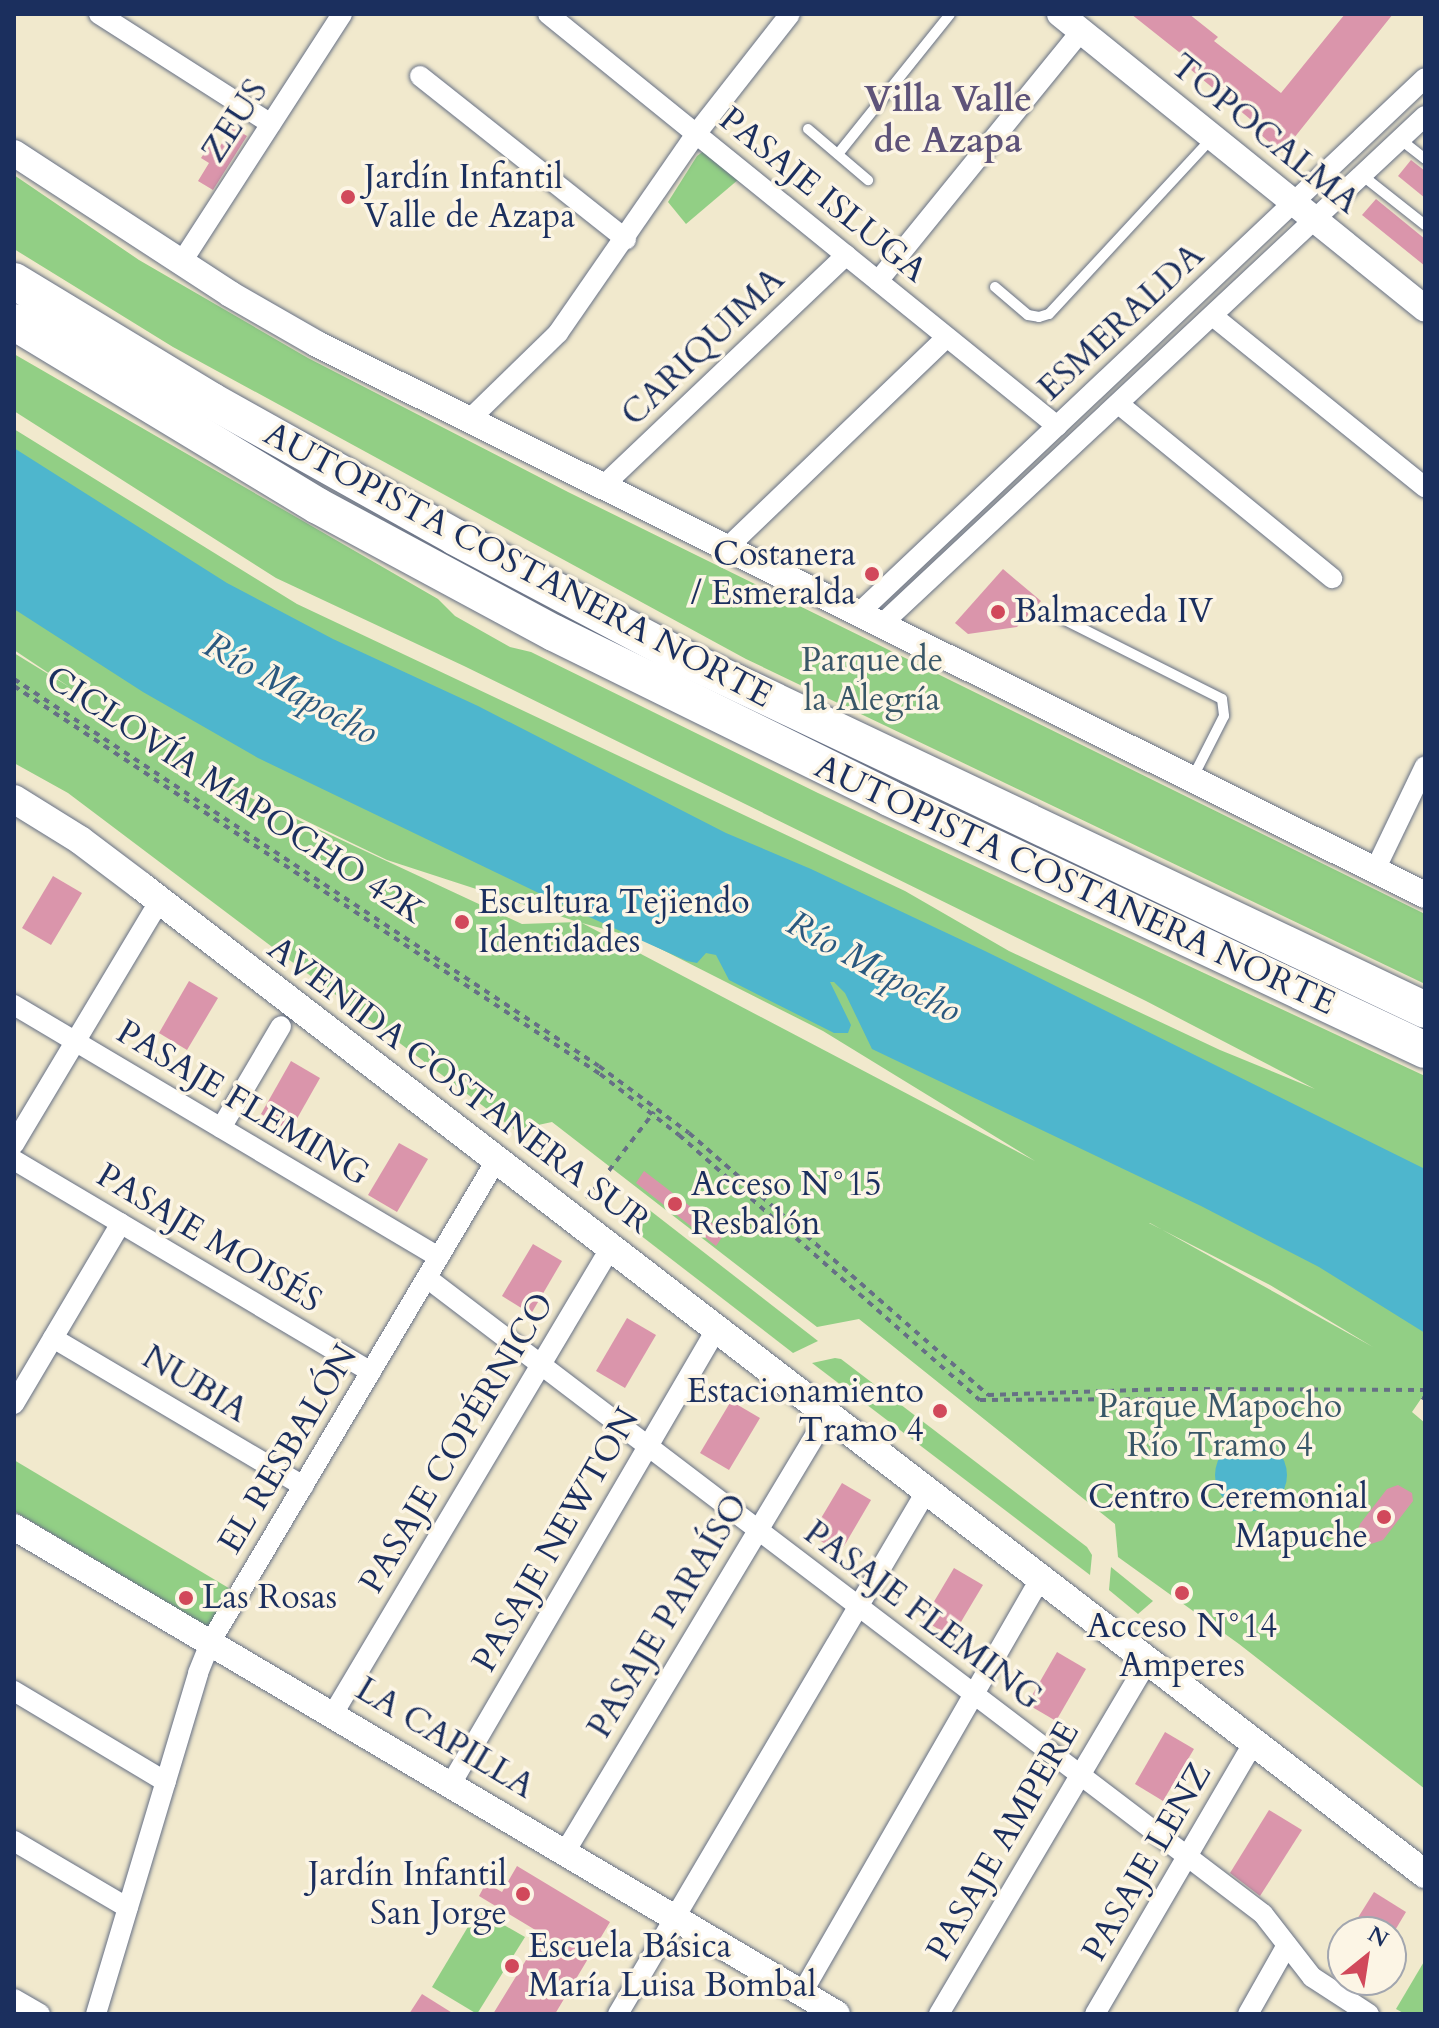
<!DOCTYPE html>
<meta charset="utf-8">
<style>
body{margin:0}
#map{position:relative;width:1439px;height:2028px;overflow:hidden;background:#f1e9cd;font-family:Cardo,serif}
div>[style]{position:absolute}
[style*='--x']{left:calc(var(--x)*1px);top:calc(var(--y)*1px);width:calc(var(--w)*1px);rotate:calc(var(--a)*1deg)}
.green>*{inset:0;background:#92cf85}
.water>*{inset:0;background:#4eb6cd}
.round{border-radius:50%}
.building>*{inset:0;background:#da95ab}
.path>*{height:4px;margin-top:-2px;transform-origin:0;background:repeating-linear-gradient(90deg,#667085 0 6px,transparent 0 12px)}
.roads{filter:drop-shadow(0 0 2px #667085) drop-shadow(0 0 2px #667085)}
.service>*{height:10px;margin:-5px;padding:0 5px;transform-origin:5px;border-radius:5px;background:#fff}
.minor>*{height:20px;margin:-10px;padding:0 10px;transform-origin:10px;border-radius:10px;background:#fff}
.tertiary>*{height:26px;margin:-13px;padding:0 13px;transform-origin:13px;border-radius:13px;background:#fff}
.secondary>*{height:28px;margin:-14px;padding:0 14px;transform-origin:14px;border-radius:14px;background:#fff}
.motorway>*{height:36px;margin:-18px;padding:0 18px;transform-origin:18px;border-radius:18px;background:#fff}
.dots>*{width:22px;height:22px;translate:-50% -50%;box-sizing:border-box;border:4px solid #fcf5e5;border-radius:50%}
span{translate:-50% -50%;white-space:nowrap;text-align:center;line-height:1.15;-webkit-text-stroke:7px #fcf5e5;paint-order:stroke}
.street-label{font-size:34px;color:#1b2f5e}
.poi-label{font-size:34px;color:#1b2f5e}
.left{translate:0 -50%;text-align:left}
.right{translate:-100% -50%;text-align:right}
.park-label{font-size:34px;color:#395768}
.neighbourhood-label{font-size:36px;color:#5e5379;font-weight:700}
.water-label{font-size:36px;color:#2a587f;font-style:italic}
.frame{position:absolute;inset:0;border:16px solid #1b2f5e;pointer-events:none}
.north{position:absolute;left:1327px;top:1916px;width:80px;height:80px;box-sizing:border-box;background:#fcf5e5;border:2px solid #a2a6af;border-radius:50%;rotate:30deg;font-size:22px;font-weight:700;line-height:32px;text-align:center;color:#1b2f5e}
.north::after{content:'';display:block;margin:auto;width:28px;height:36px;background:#d1495b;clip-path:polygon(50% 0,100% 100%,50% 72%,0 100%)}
</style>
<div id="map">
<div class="green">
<div style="clip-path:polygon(705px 150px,739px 179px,686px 224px,668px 202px,697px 156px)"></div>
<div style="clip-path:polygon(14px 175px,139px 260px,308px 358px,568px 492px,1425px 914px,1425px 984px,746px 659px,173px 347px,14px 249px)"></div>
<div style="clip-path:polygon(evenodd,14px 354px,438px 599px,455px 616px,510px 647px,531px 652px,818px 793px,1425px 1076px,1425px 1393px,1412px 1412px,1425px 1423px,1425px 1789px,1239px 1644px,1118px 1557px,1115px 1524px,859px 1319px,817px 1327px,552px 1122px,515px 1130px,68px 793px,14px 763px,14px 653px,71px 688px,14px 650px,14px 429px,297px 604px,905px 891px,1009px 951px,1220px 1050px,1315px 1089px,1146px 1001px,464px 666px,276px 578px,14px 411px,14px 354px,207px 773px,387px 860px,578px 922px,522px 924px,232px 789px,207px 773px,14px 354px,582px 923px,641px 939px,823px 1031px,1035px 1161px,582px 923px,14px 354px,1149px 1223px,1270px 1285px,1373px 1347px,1150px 1223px,1149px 1223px)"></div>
<div style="clip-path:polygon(643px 1205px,818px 1341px,793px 1353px,631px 1228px)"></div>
<div style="clip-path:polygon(835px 1358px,841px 1359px,1087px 1547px,1092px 1555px,1090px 1575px,812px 1363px)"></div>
<div style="clip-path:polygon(14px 1460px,232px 1590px,210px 1628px,14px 1511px)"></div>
<div style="clip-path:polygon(1111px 1567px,1153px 1601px,1138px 1614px,1109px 1590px)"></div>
<div style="clip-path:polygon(478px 1910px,525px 1937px,477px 2014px,432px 1987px)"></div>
<div style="clip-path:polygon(1425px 1960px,1425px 2014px,1405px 2014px,1396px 2009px)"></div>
</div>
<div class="water">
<div style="clip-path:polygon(14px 448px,227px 583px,333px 639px,478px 706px,726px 833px,811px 869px,985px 951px,1425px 1169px,1425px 1333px,1319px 1267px,1201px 1206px,872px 1049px,845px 993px,834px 982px,830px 982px,851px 1025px,848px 1033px,834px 1033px,729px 980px,716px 955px,706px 953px,697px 963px,687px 961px,576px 911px,258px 758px,143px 692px,14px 609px)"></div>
<div class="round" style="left:1215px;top:1439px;width:72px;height:72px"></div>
</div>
<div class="building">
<div style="clip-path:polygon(1131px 14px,1189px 14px,1218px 37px,1214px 41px,1281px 93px,1345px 14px,1393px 14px,1282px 153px,1253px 128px,1256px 124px,1190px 69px,1194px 64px)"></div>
<div style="clip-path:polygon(232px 127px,247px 136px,213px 190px,198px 181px,209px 163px,201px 158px,211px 143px,219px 148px)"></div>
<div style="clip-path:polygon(1411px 160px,1425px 171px,1425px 198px,1398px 176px)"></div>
<div style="clip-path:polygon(1376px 199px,1425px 239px,1425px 266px,1362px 215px)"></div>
<div style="clip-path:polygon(1003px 569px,1041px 601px,1017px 627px,968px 634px,955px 623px)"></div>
<div style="clip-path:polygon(53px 876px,82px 893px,51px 945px,22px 928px)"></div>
<div style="clip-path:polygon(189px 981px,218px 998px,187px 1050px,159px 1033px)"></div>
<div style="clip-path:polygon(291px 1061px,320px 1078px,290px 1131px,261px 1114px)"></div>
<div style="clip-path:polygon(399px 1143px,428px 1159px,397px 1212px,368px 1195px)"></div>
<div style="clip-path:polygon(644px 1171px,725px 1233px,716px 1246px,636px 1183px)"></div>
<div style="clip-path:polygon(533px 1244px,562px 1261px,531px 1314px,502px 1296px)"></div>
<div style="clip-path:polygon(627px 1318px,656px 1335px,625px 1388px,596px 1371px)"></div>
<div style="clip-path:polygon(731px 1401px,760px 1418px,729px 1470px,700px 1453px)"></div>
<div style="clip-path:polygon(842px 1483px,871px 1500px,840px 1553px,811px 1535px)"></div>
<div style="clip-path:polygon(1398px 1485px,1412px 1493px,1413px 1501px,1383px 1540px,1368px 1545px,1360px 1540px,1357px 1532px,1360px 1524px,1387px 1489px)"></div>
<div style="clip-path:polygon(954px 1568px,983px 1585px,952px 1637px,923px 1620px)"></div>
<div style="clip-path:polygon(1057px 1652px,1086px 1669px,1056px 1721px,1027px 1704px)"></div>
<div style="clip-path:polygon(1165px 1732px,1194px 1749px,1163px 1801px,1135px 1784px)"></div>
<div style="clip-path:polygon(1269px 1810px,1302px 1830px,1260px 1896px,1230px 1873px)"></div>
<div style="clip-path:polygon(517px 1866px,610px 1922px,555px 2014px,493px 2014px,542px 1934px,479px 1896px,486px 1883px,502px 1892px)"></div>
<div style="clip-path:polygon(1374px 1892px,1406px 1912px,1394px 1932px,1349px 1932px)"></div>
<div style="clip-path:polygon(422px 1994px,454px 2014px,409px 2014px)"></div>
</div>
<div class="path">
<div style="--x:14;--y:679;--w:701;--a:33.49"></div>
<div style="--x:599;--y:1066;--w:112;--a:36.7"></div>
<div style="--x:689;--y:1133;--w:398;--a:41.2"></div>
<div style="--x:988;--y:1395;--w:180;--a:-1.9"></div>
<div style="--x:1168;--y:1389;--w:257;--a:0.2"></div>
<div style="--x:14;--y:686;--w:703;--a:33.51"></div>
<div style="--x:600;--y:1074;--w:100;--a:37.7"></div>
<div style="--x:679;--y:1135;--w:401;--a:41.4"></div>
<div style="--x:980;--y:1400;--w:185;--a:-0.3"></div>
<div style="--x:587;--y:1199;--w:110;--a:-52.4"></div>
<div style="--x:1422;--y:1397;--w:4;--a:34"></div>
</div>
<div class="roads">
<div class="service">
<div style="--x:808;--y:129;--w:79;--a:40.4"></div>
<div style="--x:1401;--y:140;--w:31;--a:38"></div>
<div style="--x:838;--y:154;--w:179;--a:-51.3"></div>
<div style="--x:1363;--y:176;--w:79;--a:38.3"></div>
<div style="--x:995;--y:287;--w:43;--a:40.3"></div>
<div style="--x:1028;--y:315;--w:11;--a:10"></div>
<div style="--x:1039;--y:317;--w:10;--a:-17"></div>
<div style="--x:1049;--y:314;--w:238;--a:-47.2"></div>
<div style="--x:1063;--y:619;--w:178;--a:26.7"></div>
<div style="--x:1222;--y:699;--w:17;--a:83"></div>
<div style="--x:1224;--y:716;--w:71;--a:116.9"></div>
</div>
<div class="minor">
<div style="--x:99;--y:14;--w:204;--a:32.6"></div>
<div style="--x:548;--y:14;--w:655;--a:38.99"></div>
<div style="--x:420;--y:76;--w:263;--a:38.4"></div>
<div style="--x:181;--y:263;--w:297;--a:-57.1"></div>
<div style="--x:878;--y:281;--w:322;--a:-50.9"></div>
<div style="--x:1214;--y:317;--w:271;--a:38.9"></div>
<div style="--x:1120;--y:405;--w:274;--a:39.2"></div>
<div style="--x:471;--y:418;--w:122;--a:-44.3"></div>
<div style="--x:558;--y:333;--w:242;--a:-55.3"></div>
<div style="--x:696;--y:134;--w:152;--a:-51.9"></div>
<div style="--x:604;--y:485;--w:334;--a:-43.5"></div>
<div style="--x:728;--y:547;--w:303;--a:-43.8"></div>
<div style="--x:860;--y:612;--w:777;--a:-43.38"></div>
<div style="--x:883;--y:623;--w:742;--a:-43.09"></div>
<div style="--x:1375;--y:870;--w:115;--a:-64.3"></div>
<div style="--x:14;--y:1005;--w:494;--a:30.7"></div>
<div style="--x:221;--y:1128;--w:118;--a:-59.5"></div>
<div style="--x:14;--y:1144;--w:284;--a:-59.1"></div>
<div style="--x:14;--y:1160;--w:415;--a:30.7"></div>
<div style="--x:427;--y:1278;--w:1050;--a:37.26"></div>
<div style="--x:1263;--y:1914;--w:80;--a:52.1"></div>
<div style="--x:1312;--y:1977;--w:68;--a:33"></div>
<div style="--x:53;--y:1338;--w:291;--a:30.6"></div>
<div style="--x:14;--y:1404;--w:210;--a:-59.4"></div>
<div style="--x:14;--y:1691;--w:177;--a:30.9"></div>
<div style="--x:333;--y:1714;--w:543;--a:-59.24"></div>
<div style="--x:451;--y:1784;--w:528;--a:-59.74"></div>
<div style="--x:14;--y:1841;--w:132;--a:30.4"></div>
<div style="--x:565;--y:1852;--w:511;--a:-59.02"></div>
<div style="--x:802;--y:1993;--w:479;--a:-60.1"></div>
<div style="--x:14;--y:1999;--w:30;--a:30"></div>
<div style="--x:96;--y:2014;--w:356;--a:-73.3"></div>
<div style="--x:198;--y:1673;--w:35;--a:-68"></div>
<div style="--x:211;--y:1641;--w:560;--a:-59.32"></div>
<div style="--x:618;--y:2014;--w:608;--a:-59.47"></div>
<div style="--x:939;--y:2014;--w:411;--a:-59.4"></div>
<div style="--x:1095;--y:2014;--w:315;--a:-59.7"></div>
<div style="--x:1248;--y:2014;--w:79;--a:-60.5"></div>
</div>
<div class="tertiary">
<div style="--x:1060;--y:14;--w:469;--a:38.9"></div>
<div style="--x:14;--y:153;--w:258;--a:33.1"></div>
<div style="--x:230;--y:294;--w:100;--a:29.9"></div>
<div style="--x:317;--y:344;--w:1237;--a:26.44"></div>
<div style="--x:14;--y:1527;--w:956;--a:30.61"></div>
</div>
<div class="secondary">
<div style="--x:14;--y:799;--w:78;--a:31.8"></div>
<div style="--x:80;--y:840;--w:76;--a:37"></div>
<div style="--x:141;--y:886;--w:1620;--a:37.58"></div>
</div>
<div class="motorway">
<div style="--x:14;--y:281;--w:232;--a:31.2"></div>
<div style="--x:212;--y:401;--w:278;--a:29.2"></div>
<div style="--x:455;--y:537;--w:250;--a:27.9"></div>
<div style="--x:676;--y:654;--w:829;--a:25.42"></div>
<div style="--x:14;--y:322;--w:355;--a:31.2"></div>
<div style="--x:318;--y:506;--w:268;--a:28.3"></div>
<div style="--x:554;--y:633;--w:373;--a:26.2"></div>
<div style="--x:889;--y:798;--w:592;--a:25.18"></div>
</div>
</div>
<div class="dots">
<div style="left:348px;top:197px;background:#d1495b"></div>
<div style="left:872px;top:574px;background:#d1495b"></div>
<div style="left:998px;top:612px;background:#d1495b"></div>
<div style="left:462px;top:922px;background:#d1495b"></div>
<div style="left:675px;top:1204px;background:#d1495b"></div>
<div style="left:940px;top:1411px;background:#d1495b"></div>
<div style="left:1384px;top:1517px;background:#d1495b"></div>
<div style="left:1182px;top:1593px;background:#d1495b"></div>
<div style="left:186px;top:1598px;background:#d1495b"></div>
<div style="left:523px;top:1894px;background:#d1495b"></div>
<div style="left:512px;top:1966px;background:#d1495b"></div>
</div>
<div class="street-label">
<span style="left:235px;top:121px;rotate:-57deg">ZEUS</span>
<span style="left:1265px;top:134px;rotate:39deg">TOPOCALMA</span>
<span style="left:823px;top:195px;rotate:39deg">PASAJE ISLUGA</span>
<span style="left:1121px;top:322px;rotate:-43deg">ESMERALDA</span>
<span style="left:703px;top:347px;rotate:-44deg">CARIQUIMA</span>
<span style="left:518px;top:565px;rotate:28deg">AUTOPISTA COSTANERA NORTE</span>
<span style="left:235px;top:795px;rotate:33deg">CICLOVÍA MAPOCHO 42K</span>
<span style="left:1075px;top:885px;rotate:25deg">AUTOPISTA COSTANERA NORTE</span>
<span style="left:459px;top:1085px;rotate:37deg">AVENIDA COSTANERA SUR</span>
<span style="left:243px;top:1103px;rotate:31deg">PASAJE FLEMING</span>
<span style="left:209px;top:1238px;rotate:31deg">PASAJE MOISÉS</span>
<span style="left:195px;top:1384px;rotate:31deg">NUBIA</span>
<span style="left:457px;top:1443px;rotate:-59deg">PASAJE COPÉRNICO</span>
<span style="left:288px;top:1449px;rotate:-59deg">EL RESBALÓN</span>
<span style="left:556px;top:1540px;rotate:-60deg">PASAJE NEWTON</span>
<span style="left:923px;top:1615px;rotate:37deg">PASAJE FLEMING</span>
<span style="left:668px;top:1616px;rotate:-59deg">PASAJE PARAÍSO</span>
<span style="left:445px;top:1738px;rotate:31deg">LA CAPILLA</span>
<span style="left:1003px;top:1841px;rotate:-60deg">PASAJE AMPERE</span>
<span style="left:1147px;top:1862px;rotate:-60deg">PASAJE LENZ</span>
</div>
<div class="poi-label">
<span class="left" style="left:364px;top:197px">Jardín Infantil<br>Valle de Azapa</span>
<span class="right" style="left:856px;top:574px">Costanera<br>/ Esmeralda</span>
<span class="left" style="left:1014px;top:612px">Balmaceda IV</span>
<span class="left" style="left:478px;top:922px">Escultura Tejiendo<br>Identidades</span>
<span class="left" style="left:691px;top:1204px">Acceso N°15<br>Resbalón</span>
<span class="right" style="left:924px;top:1411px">Estacionamiento<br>Tramo 4</span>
<span class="right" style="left:1368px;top:1517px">Centro Ceremonial<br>Mapuche</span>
<span class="left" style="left:202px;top:1598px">Las Rosas</span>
<span style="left:1182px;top:1646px">Acceso N°14<br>Amperes</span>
<span class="right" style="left:507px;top:1894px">Jardín Infantil<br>San Jorge</span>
<span class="left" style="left:528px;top:1966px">Escuela Básica<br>María Luisa Bombal</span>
</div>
<div class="park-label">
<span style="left:872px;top:680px">Parque de<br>la Alegría</span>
<span style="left:1220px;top:1426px">Parque Mapocho<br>Río Tramo 4</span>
</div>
<div class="neighbourhood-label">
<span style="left:948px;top:120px">Villa Valle<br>de Azapa</span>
</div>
<div class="water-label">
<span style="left:291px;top:689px;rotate:29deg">Río Mapocho</span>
<span style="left:874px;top:967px;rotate:29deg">Río Mapocho</span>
</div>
<div class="frame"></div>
<div class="north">N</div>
</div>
